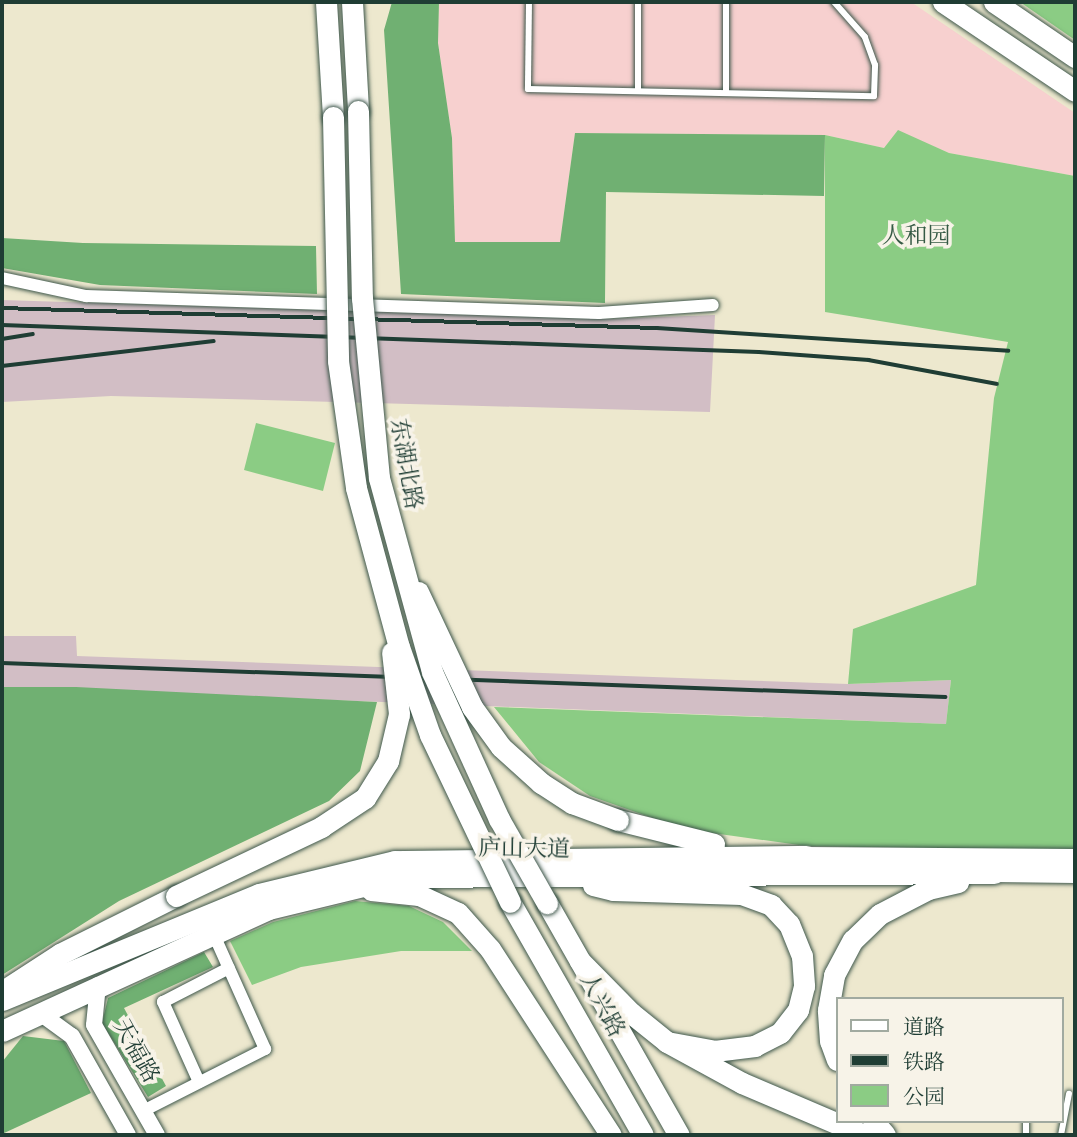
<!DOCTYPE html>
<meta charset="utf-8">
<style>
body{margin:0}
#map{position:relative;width:1077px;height:1137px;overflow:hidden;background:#ede8ce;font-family:Cardo,"Noto Serif SC",serif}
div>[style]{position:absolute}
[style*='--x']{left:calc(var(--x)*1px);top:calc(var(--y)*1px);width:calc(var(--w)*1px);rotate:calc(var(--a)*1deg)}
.built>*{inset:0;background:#f7d0cf}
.industrial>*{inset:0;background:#d2bec5}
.green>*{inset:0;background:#8bcc84}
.forest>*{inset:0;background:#70b072}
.roads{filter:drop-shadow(0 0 2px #3e574b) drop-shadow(0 0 2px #3e574b)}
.service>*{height:6px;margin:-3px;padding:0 3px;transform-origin:3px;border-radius:3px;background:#fff}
.minor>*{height:12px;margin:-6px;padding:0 6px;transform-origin:6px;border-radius:6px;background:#fff}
.tertiary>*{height:16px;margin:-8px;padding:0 8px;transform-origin:8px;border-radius:8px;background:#fff}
.secondary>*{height:18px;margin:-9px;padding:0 9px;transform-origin:9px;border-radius:9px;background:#fff}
.primary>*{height:21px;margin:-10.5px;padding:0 10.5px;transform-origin:10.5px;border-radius:10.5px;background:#fff}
.rail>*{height:3.5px;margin:-1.75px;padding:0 1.75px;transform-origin:1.75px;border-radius:1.75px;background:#1f3d34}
.bridges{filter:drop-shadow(0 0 2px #3e574b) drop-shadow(0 0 2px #3e574b)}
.primary-bridge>*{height:21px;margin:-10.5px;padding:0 10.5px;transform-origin:10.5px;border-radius:10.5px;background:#fff}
span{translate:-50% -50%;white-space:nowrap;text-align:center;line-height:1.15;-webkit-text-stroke:7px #f7f3e8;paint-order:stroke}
.park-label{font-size:23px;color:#355a44}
.street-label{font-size:23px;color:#1f3d34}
.frame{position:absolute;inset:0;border:4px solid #1f3d34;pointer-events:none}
.legend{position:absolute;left:836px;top:997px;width:228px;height:126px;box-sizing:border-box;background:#f7f3e8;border:2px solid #a1aaa0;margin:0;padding:9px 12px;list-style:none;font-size:21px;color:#1f3d34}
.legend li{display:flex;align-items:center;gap:14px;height:35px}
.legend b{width:35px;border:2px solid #a1aaa0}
</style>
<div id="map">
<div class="built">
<div style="clip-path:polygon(439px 2px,911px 2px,1075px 113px,1075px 176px,949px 153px,898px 131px,884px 148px,825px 135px,575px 133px,560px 242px,455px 242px,452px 138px,438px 43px)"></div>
</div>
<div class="industrial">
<div style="clip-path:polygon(2px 300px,605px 319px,715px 315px,710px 412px,111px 396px,2px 402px)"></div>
<div style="clip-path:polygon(2px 636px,76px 636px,77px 656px,848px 684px,951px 680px,946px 724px,2px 687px)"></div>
</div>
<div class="green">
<div style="clip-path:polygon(1020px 2px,1075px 2px,1075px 40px)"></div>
<div style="clip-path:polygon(898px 130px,949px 153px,1075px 176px,1075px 851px,806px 846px,684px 829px,590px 796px,539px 762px,494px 707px,946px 724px,951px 680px,848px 684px,853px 629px,976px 585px,994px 398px,1008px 342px,825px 312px,825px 135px,884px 148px)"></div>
<div style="clip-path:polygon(256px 423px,335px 443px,323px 491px,244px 470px)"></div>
<div style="clip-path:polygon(355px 901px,409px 906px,443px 922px,472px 951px,401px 951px,301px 967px,252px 985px,230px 941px,273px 922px)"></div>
</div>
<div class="forest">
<div style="clip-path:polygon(392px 2px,439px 2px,438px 43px,452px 138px,455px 242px,560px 242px,575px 133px,825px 135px,824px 196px,606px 192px,605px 303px,401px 294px,384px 30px)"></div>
<div style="clip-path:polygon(2px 238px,83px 243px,316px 246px,317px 294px,100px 285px,2px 268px)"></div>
<div style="clip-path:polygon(2px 687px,76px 687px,377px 702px,360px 771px,329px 801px,119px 901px,2px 975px)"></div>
<div style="clip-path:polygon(204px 952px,213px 967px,124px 1008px,166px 1086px,148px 1097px,102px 1023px,108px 998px)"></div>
<div style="clip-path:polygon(23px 1036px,64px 1041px,91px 1093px,2px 1134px,2px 1062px)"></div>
</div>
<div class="roads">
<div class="service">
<div style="--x:529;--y:2;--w:87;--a:90.7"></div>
<div style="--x:528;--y:89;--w:346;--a:1.2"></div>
<div style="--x:874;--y:96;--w:31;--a:-88"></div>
<div style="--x:875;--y:65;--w:30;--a:-110"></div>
<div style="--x:865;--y:37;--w:47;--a:-131.5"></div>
<div style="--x:638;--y:91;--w:89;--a:-90"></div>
<div style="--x:726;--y:93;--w:91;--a:-90"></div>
<div style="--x:1026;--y:1121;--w:14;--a:90"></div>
<div style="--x:1061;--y:1135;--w:42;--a:-79"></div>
</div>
<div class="minor">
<div style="--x:2;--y:278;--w:86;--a:12.1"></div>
<div style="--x:86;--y:296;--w:513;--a:1.9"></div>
<div style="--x:599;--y:313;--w:114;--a:-4"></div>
<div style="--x:199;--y:1082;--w:88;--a:-114.2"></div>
<div style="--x:163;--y:1002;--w:74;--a:-27.3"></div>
<div style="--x:143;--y:1111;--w:137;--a:-26.9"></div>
<div style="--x:265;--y:1049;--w:127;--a:-114.1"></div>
</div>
<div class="tertiary">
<div style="--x:98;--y:985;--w:40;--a:95.7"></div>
<div style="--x:94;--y:1025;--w:127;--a:60.2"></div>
<div style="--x:40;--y:1013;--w:39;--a:36"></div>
<div style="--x:72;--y:1036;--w:114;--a:60.5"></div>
</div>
<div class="secondary">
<div style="--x:806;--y:856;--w:269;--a:0.4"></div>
<div style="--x:994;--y:873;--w:81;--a:0.7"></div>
</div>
<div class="primary">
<div style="--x:326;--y:2;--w:115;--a:86.5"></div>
<div style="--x:352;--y:2;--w:109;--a:86.8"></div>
<div style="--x:943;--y:2;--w:159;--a:34"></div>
<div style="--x:994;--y:2;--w:98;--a:34.2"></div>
<div style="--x:618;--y:820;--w:99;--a:14"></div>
<div style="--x:593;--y:885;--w:21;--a:14"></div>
<div style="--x:613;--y:890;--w:128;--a:1.8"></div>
<div style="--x:741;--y:894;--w:32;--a:20"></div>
<div style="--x:771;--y:905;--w:26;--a:47"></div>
<div style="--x:789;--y:924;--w:35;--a:68"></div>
<div style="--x:802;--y:956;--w:30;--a:86"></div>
<div style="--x:804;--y:986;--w:25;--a:104"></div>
<div style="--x:798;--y:1010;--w:29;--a:128"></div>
<div style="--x:780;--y:1033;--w:28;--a:153"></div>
<div style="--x:755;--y:1046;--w:39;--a:173"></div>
<div style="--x:716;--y:1051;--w:50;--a:-169.6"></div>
<div style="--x:371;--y:890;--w:48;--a:5.9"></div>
<div style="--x:419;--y:895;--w:43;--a:24.8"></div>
<div style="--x:458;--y:913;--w:48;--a:48.4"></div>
<div style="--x:490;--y:949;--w:222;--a:57"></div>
<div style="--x:510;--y:902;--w:268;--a:60.3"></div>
<div style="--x:547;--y:903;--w:267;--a:60.4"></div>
<div style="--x:580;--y:961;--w:73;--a:45.6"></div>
<div style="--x:631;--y:1013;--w:46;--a:38.9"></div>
<div style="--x:667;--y:1042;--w:85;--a:28.7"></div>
<div style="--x:742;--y:1083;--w:133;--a:23.1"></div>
<div style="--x:9;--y:987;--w:61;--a:-32.9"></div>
<div style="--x:60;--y:954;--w:130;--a:-26.6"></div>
<div style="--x:2;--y:1000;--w:278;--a:-22.4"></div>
<div style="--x:259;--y:894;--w:140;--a:-13.6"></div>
<div style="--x:395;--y:861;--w:411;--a:-0.7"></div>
<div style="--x:2;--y:1031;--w:293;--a:-24.6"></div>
<div style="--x:268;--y:909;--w:136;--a:-13.6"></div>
<div style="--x:400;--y:877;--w:594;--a:-0.39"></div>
<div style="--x:837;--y:1060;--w:20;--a:-110"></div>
<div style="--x:830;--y:1041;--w:31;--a:-94"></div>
<div style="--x:828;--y:1010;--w:36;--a:-80"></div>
<div style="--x:834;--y:975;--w:40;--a:-62"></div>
<div style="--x:853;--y:940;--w:37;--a:-44"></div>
<div style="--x:880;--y:914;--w:54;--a:-27.5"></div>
<div style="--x:928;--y:889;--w:31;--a:-13"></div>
<div style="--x:873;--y:1121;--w:18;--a:49"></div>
</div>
</div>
<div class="rail">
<div style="--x:2;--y:308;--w:655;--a:1.75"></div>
<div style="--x:657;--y:328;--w:352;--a:3.7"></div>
<div style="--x:2;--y:325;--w:757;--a:2.04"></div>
<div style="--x:759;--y:352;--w:110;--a:4.2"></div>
<div style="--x:869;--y:360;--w:130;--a:10.6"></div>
<div style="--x:2;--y:339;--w:31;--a:-9"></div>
<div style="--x:2;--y:366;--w:213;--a:-6.7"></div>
<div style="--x:2;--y:663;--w:944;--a:2.06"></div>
</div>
<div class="bridges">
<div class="primary-bridge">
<div style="--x:358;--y:111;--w:187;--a:88.8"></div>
<div style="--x:362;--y:298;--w:181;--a:84.6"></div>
<div style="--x:379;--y:478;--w:201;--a:74.7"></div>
<div style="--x:432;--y:672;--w:162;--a:65.5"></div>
<div style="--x:499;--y:819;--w:97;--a:60.3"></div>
<div style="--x:333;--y:117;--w:244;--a:88.8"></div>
<div style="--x:338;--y:361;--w:128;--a:81.9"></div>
<div style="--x:356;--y:488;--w:165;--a:74.9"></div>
<div style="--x:399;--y:647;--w:93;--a:70.6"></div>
<div style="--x:430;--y:735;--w:185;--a:64.4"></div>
<div style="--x:418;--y:592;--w:127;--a:64.8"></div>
<div style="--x:472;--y:707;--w:49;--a:54.1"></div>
<div style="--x:501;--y:747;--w:54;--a:42"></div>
<div style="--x:541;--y:783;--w:37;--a:33"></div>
<div style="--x:572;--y:803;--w:49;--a:20.3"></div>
<div style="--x:176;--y:896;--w:161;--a:-25.4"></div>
<div style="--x:321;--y:827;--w:53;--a:-33.4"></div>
<div style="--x:365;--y:798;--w:44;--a:-58.1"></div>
<div style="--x:388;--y:761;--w:48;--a:-76.8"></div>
<div style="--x:399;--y:714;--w:62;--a:-96.4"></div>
</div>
</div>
<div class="park-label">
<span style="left:916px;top:236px">人和园</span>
</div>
<div class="street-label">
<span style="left:406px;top:464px;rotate:80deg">东湖北路</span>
<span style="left:524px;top:849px;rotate:1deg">庐山大道</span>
<span style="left:602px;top:1005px;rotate:62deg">人兴路</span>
<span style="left:136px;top:1051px;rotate:61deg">天福路</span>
</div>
<div class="frame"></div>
<ul class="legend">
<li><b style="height:9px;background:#fff"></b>道路</li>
<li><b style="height:9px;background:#1f3d34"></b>铁路</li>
<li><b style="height:19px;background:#8bcc84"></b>公园</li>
</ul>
</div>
